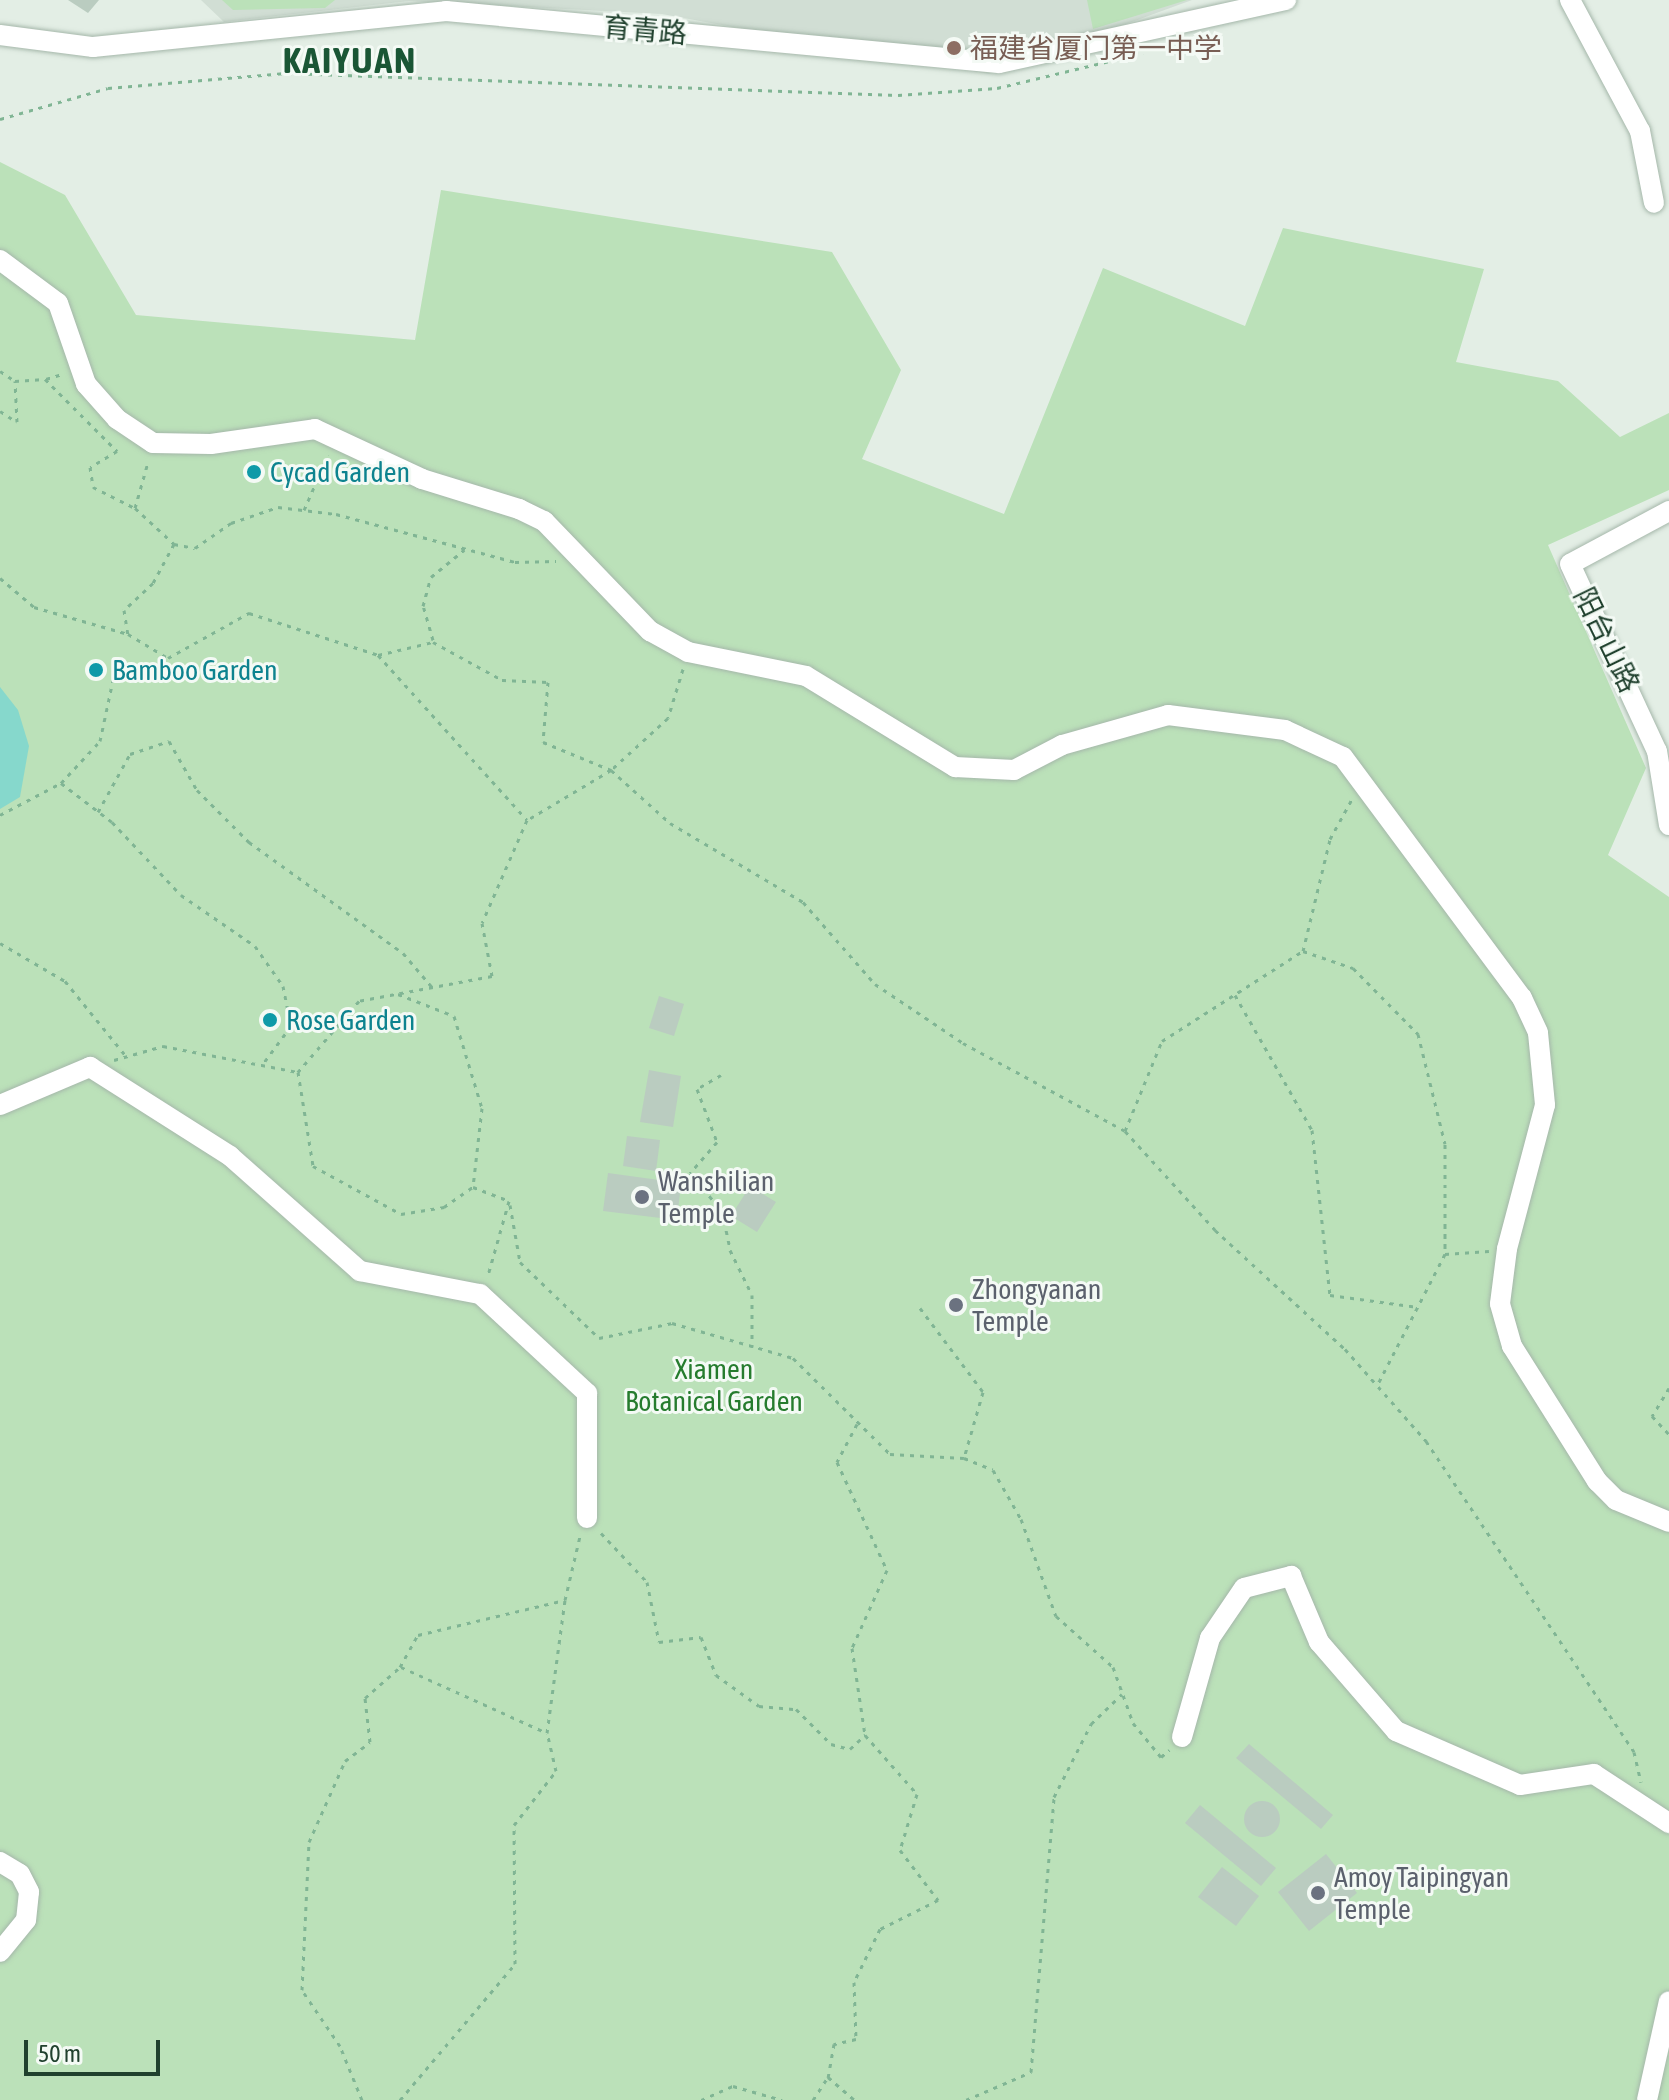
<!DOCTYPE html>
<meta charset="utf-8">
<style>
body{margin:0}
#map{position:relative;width:1669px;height:2100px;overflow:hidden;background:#e3eee5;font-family:"Asap Condensed","Noto Sans SC",sans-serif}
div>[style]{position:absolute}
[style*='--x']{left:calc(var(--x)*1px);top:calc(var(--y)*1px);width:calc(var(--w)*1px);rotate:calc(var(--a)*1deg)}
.built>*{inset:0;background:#d1ded4}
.green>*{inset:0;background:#bbe1b9}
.water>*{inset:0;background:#86d8cc}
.building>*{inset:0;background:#baccc0}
.round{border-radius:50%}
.path>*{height:3px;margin-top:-1.5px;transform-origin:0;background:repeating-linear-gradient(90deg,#80b594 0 4px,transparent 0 10px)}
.roads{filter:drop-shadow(0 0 2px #a5b7aa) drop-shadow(0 0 2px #a5b7aa)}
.minor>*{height:20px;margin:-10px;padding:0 10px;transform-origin:10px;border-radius:10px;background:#fff}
.dots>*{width:22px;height:22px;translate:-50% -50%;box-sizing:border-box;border:4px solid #f4faf5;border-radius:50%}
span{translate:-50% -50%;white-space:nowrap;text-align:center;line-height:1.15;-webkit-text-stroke:6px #f4faf5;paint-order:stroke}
.street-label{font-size:28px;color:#20412e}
.education-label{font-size:28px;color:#785e54}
.left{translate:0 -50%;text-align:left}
.culture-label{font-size:28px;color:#0d838f}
.worship-label{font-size:28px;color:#5b616d}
.park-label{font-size:28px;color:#267c2e}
.district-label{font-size:36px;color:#1a5635;font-weight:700;letter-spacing:2px}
.scale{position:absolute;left:24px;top:2040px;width:136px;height:36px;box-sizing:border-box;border:4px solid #20412e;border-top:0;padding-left:10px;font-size:24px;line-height:28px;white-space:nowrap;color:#20412e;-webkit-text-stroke:6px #f4faf5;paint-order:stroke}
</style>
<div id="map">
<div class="built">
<div style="clip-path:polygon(201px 0,1192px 0,989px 74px,662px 14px,409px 1px,224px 22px)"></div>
</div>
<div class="green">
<div style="clip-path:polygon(222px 0,335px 0,325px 8px,233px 10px)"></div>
<div style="clip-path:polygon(1087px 0,1187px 0,1093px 29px)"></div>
<div style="clip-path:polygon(0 162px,65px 195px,136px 315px,415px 340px,441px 190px,832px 252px,901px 370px,862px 459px,1004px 514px,1103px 268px,1245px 326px,1283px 228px,1484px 269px,1456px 362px,1558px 381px,1620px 437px,1669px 413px,1669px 490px,1548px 545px,1646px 768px,1608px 855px,1669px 897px,1669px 2100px,0 2100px)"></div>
</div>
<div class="water">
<div style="clip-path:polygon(0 687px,18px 710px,29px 746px,20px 797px,0 809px)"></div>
</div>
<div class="building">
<div style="clip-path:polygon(68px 0,99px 0,88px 13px)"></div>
<div style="clip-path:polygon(659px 996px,684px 1004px,674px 1036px,649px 1028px)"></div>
<div style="clip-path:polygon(649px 1070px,681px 1076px,673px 1127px,640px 1122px)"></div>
<div style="clip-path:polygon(627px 1136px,660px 1140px,656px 1171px,623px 1166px)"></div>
<div style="clip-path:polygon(608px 1173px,681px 1183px,677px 1220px,603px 1211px)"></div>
<div style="clip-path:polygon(750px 1186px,776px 1202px,757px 1232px,731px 1216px)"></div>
<div style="clip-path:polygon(1249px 1744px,1333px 1815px,1321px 1829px,1236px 1758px)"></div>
<div class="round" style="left:1244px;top:1801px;width:36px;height:36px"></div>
<div style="clip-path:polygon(1200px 1805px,1276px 1868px,1261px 1886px,1185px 1823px)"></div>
<div style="clip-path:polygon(1326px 1854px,1357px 1893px,1309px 1931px,1278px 1892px)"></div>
<div style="clip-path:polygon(1222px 1867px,1259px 1896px,1236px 1926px,1198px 1897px)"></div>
</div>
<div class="path">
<div style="--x:0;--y:119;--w:112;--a:-16"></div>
<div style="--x:108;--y:88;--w:181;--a:-4.8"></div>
<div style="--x:288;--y:73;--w:610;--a:2.07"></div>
<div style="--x:898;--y:95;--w:99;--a:-4"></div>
<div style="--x:997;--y:88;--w:150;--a:-13.5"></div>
<div style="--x:0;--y:371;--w:18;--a:34"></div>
<div style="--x:46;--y:379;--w:17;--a:-17"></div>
<div style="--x:0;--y:411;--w:20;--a:33"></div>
<div style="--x:17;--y:422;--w:41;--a:-92.8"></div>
<div style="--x:15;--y:381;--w:30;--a:-4"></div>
<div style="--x:45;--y:379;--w:102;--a:45"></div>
<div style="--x:117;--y:451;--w:31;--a:149"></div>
<div style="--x:90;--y:467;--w:20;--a:81"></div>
<div style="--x:93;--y:487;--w:47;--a:26.6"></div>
<div style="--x:135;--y:508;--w:53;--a:42.7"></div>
<div style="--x:174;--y:544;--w:44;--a:118.3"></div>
<div style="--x:153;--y:583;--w:40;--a:137"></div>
<div style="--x:124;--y:610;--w:24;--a:81"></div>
<div style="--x:128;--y:634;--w:47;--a:31"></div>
<div style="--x:168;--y:658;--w:93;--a:-29.1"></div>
<div style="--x:249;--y:613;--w:136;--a:18"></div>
<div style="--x:378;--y:655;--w:57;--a:-13.3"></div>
<div style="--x:433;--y:642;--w:79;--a:28.8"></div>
<div style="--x:502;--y:680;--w:46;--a:2.5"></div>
<div style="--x:548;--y:682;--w:60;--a:94.8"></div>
<div style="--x:543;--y:742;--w:74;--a:22.4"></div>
<div style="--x:611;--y:770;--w:98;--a:149.2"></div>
<div style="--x:527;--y:820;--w:112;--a:113.6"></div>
<div style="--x:482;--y:923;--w:54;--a:79.3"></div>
<div style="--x:492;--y:976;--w:135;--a:169.4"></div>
<div style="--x:359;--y:1001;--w:94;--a:130.7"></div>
<div style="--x:298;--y:1072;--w:95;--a:80.9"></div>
<div style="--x:313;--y:1166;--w:100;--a:28.6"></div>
<div style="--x:401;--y:1214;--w:44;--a:-9.2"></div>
<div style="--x:444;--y:1207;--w:35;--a:-35"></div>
<div style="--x:473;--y:1187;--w:39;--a:21"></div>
<div style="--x:509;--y:1201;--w:77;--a:105.8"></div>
<div style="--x:135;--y:508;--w:48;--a:-74.2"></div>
<div style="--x:304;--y:510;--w:60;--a:-66.4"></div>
<div style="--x:174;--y:544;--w:21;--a:11"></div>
<div style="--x:195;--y:548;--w:44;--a:-34.8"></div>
<div style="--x:231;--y:523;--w:50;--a:-18.8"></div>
<div style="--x:278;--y:507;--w:58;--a:6.9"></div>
<div style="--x:336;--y:514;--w:185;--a:15"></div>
<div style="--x:515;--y:562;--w:41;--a:-1.4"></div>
<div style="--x:0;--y:578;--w:45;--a:40.5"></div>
<div style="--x:34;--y:607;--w:98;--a:16"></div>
<div style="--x:433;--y:640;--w:35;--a:-106"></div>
<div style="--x:423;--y:606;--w:30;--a:-75"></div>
<div style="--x:431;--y:577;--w:43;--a:-39.3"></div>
<div style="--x:378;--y:655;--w:222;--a:47.9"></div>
<div style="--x:683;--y:669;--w:51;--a:107"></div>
<div style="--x:668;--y:718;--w:77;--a:137.6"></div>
<div style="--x:611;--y:770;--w:79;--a:41.9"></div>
<div style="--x:670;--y:823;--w:155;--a:30.7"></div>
<div style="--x:803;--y:902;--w:109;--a:48.7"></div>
<div style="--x:875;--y:984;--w:106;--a:33.8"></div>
<div style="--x:963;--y:1043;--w:184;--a:28.5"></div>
<div style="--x:1125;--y:1131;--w:134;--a:47.7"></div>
<div style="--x:1215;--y:1230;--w:176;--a:42.5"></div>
<div style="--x:1345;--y:1349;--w:123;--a:48.6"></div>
<div style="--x:1426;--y:1441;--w:374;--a:56.2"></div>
<div style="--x:1634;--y:1752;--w:31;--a:77"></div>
<div style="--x:61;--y:783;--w:64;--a:37.4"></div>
<div style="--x:112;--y:822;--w:100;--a:46.6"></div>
<div style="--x:181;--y:895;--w:90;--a:34.6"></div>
<div style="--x:255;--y:946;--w:49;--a:55"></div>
<div style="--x:283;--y:986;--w:41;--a:78.7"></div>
<div style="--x:291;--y:1026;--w:49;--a:126.6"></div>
<div style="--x:98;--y:812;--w:66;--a:-61.1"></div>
<div style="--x:130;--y:754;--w:41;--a:-18.4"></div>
<div style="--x:169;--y:741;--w:56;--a:60.3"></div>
<div style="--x:197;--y:790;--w:74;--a:45"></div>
<div style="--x:249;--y:842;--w:190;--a:35.8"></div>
<div style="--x:403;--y:953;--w:45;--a:49.5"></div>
<div style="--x:0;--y:815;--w:69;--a:-27.7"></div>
<div style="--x:61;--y:783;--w:57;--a:-47.1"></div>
<div style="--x:100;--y:741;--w:62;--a:-78"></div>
<div style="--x:113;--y:680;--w:59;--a:-21.8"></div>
<div style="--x:0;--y:943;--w:75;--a:30.3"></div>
<div style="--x:65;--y:981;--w:97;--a:50.9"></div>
<div style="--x:1303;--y:951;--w:115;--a:-76.4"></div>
<div style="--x:1330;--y:839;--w:46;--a:-61.2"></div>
<div style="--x:398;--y:994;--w:60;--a:21.4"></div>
<div style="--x:454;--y:1016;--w:96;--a:73.1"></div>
<div style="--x:482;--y:1108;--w:80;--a:96.5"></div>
<div style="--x:1235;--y:995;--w:155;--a:60.3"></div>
<div style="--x:1312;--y:1130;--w:166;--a:83.8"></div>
<div style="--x:1330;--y:1295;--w:89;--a:7.8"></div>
<div style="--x:114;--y:1060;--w:51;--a:-15.9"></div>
<div style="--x:163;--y:1046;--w:137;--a:10.9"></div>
<div style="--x:721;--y:1075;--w:28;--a:150"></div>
<div style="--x:697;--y:1089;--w:57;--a:69.3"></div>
<div style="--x:717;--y:1142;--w:41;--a:131.1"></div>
<div style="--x:690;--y:1173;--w:50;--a:49.9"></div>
<div style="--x:722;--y:1211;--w:40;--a:78"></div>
<div style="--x:730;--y:1250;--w:50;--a:63.9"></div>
<div style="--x:752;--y:1295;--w:52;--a:90"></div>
<div style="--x:1125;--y:1131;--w:97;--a:-67.7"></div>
<div style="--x:1162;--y:1041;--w:167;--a:-32.6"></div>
<div style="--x:1303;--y:951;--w:53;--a:18.8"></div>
<div style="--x:1353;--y:968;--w:93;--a:45.4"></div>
<div style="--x:1418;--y:1034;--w:113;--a:76.2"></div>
<div style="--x:1445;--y:1144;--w:110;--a:90"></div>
<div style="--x:1445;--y:1254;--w:148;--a:117.3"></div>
<div style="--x:510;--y:1205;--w:58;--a:80"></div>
<div style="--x:520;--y:1262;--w:110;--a:43.9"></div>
<div style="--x:599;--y:1338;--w:75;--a:-11.6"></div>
<div style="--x:672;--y:1323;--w:126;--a:16.1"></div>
<div style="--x:793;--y:1358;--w:136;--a:44.7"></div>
<div style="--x:890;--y:1454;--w:74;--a:3.1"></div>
<div style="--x:964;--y:1458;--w:31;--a:22"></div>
<div style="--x:993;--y:1470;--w:56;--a:60.3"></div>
<div style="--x:1021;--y:1519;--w:103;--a:70.2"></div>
<div style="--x:1056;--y:1616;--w:76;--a:41.8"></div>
<div style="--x:1113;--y:1667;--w:59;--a:70.3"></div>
<div style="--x:1133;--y:1723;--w:44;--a:50.5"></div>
<div style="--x:1161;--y:1757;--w:11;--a:-41"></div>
<div style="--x:1445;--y:1254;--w:44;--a:-3.9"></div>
<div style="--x:920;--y:1308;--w:105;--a:53.1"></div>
<div style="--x:983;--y:1392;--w:69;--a:106.1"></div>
<div style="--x:1669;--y:1388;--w:33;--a:121"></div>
<div style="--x:1652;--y:1416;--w:25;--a:47"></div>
<div style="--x:857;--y:1424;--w:43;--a:117.8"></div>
<div style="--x:837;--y:1462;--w:119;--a:65.2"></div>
<div style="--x:887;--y:1570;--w:85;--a:114.2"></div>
<div style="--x:852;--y:1648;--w:88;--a:81.5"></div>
<div style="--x:601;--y:1533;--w:67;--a:46.8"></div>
<div style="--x:647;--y:1582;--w:61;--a:78.7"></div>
<div style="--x:659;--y:1642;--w:42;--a:-6.8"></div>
<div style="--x:701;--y:1637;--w:41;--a:68.5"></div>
<div style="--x:716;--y:1675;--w:53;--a:35.8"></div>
<div style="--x:759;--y:1706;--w:37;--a:5"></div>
<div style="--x:796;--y:1709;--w:49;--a:45"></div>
<div style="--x:831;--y:1744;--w:20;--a:15"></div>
<div style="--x:850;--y:1749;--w:21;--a:-43"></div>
<div style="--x:865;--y:1735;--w:79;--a:48.6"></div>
<div style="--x:917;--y:1794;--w:59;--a:106.9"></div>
<div style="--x:900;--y:1850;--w:63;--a:52.8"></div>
<div style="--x:938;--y:1900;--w:65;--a:153.4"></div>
<div style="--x:880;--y:1929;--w:59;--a:116.1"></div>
<div style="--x:854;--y:1982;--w:57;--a:88"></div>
<div style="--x:856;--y:2039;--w:23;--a:167"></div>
<div style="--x:834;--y:2044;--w:34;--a:100"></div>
<div style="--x:828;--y:2077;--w:35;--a:41"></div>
<div style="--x:401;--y:1667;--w:160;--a:24.3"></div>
<div style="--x:362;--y:2100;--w:58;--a:-112.2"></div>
<div style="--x:340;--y:2046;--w:68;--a:-124.2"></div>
<div style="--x:302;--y:1990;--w:148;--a:-87.3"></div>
<div style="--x:309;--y:1842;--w:89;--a:-66"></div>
<div style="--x:345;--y:1761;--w:31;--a:-37"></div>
<div style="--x:370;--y:1742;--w:44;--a:-96.5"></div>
<div style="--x:365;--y:1698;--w:47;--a:-41.5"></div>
<div style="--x:400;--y:1667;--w:37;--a:-61"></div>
<div style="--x:418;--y:1635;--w:151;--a:-13.4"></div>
<div style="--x:565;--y:1600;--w:66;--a:-76.8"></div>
<div style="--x:400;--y:2100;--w:178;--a:-49.8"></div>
<div style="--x:515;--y:1964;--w:139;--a:-90.4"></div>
<div style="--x:514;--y:1825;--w:68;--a:-52.1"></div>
<div style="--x:556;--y:1771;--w:39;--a:-103"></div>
<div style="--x:547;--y:1733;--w:134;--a:-82.3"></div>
<div style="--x:701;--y:2100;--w:35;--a:-24"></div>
<div style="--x:733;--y:2086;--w:51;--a:15.9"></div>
<div style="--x:813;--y:2100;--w:27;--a:-57"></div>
<div style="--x:966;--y:2100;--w:71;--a:-23.3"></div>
<div style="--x:1031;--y:2072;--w:276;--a:-85.2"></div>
<div style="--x:1054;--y:1797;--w:82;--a:-63.1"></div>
<div style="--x:1091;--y:1724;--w:43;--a:-44.1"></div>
</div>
<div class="roads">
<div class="minor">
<div style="--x:1570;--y:0;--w:149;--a:61.9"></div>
<div style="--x:1640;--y:131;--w:73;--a:79"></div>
<div style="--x:0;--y:35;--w:94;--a:7.4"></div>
<div style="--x:93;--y:47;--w:355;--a:-5.8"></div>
<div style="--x:446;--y:11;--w:555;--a:5.37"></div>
<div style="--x:999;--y:63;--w:294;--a:-12.4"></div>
<div style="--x:0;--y:260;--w:72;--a:36.6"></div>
<div style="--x:58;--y:303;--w:86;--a:70.9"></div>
<div style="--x:86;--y:384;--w:47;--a:48.5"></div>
<div style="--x:117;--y:419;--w:43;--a:33.7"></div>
<div style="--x:153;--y:443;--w:58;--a:1"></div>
<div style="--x:211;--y:444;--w:105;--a:-8.2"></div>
<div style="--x:315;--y:429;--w:118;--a:25"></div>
<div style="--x:422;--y:479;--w:102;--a:17.2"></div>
<div style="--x:519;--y:509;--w:28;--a:26"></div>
<div style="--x:544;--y:521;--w:153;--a:46.1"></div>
<div style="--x:650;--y:631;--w:43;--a:28.9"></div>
<div style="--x:688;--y:652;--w:120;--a:11.5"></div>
<div style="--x:806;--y:676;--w:175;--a:31.4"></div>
<div style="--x:955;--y:767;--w:59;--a:2.9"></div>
<div style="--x:1014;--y:770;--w:54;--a:-27.5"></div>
<div style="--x:1062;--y:745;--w:110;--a:-15.8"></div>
<div style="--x:1168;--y:715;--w:118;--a:7.3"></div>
<div style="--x:1285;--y:730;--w:64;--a:25"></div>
<div style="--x:1343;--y:757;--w:300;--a:53.4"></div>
<div style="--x:1522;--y:998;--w:38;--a:65"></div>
<div style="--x:1538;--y:1033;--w:72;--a:84.4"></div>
<div style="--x:1545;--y:1105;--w:149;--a:104.8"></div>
<div style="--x:1507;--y:1249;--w:55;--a:97.3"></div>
<div style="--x:1500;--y:1304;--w:44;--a:74.1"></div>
<div style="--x:1512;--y:1346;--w:160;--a:57.8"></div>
<div style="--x:1597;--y:1481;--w:27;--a:45"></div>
<div style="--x:1616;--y:1500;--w:57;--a:22.5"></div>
<div style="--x:1669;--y:511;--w:112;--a:151.8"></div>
<div style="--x:1570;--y:564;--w:206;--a:65.1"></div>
<div style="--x:1657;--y:751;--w:75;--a:80.8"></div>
<div style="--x:0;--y:1105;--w:98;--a:-22.9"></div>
<div style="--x:90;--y:1067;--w:166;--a:32.4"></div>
<div style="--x:230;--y:1156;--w:174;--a:41.5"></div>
<div style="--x:360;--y:1271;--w:122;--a:10.9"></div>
<div style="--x:480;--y:1294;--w:146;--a:42.8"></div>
<div style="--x:587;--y:1393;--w:125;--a:90"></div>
<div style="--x:1182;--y:1737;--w:103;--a:-74.2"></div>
<div style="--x:1210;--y:1638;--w:60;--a:-55.8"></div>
<div style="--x:1244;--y:1588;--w:49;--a:-14.3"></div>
<div style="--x:1291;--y:1576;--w:72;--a:67"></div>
<div style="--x:1319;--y:1642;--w:118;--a:49.1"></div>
<div style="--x:1396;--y:1731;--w:135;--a:23.5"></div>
<div style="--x:1520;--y:1785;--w:75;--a:-8.5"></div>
<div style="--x:1594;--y:1774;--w:90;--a:33.2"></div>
<div style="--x:0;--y:1862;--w:23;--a:31"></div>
<div style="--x:20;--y:1874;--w:20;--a:63"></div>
<div style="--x:29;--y:1892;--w:28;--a:96"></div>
<div style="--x:26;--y:1920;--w:41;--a:129.1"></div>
<div style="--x:1647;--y:2100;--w:101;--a:-77.5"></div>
</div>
</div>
<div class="dots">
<div style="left:954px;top:48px;background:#8d6e63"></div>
<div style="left:254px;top:472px;background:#0f9aa8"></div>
<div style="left:96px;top:670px;background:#0f9aa8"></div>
<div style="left:270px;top:1020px;background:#0f9aa8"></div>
<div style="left:642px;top:1197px;background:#6b7280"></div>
<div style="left:956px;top:1305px;background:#6b7280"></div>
<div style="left:1318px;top:1893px;background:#6b7280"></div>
</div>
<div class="street-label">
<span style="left:645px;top:30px;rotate:5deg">育青路</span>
<span style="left:1607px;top:640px;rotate:64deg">阳台山路</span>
</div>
<div class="education-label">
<span class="left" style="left:970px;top:48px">福建省厦门第一中学</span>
</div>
<div class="culture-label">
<span class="left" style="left:270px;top:472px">Cycad Garden</span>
<span class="left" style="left:112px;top:670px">Bamboo Garden</span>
<span class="left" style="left:286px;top:1020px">Rose Garden</span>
</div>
<div class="worship-label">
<span class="left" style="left:658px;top:1197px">Wanshilian<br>Temple</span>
<span class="left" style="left:972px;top:1305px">Zhongyanan<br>Temple</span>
<span class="left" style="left:1334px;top:1893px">Amoy Taipingyan<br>Temple</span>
</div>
<div class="park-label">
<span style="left:714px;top:1385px">Xiamen<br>Botanical Garden</span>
</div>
<div class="district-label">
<span style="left:350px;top:61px">KAIYUAN</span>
</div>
<div class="scale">50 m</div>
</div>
